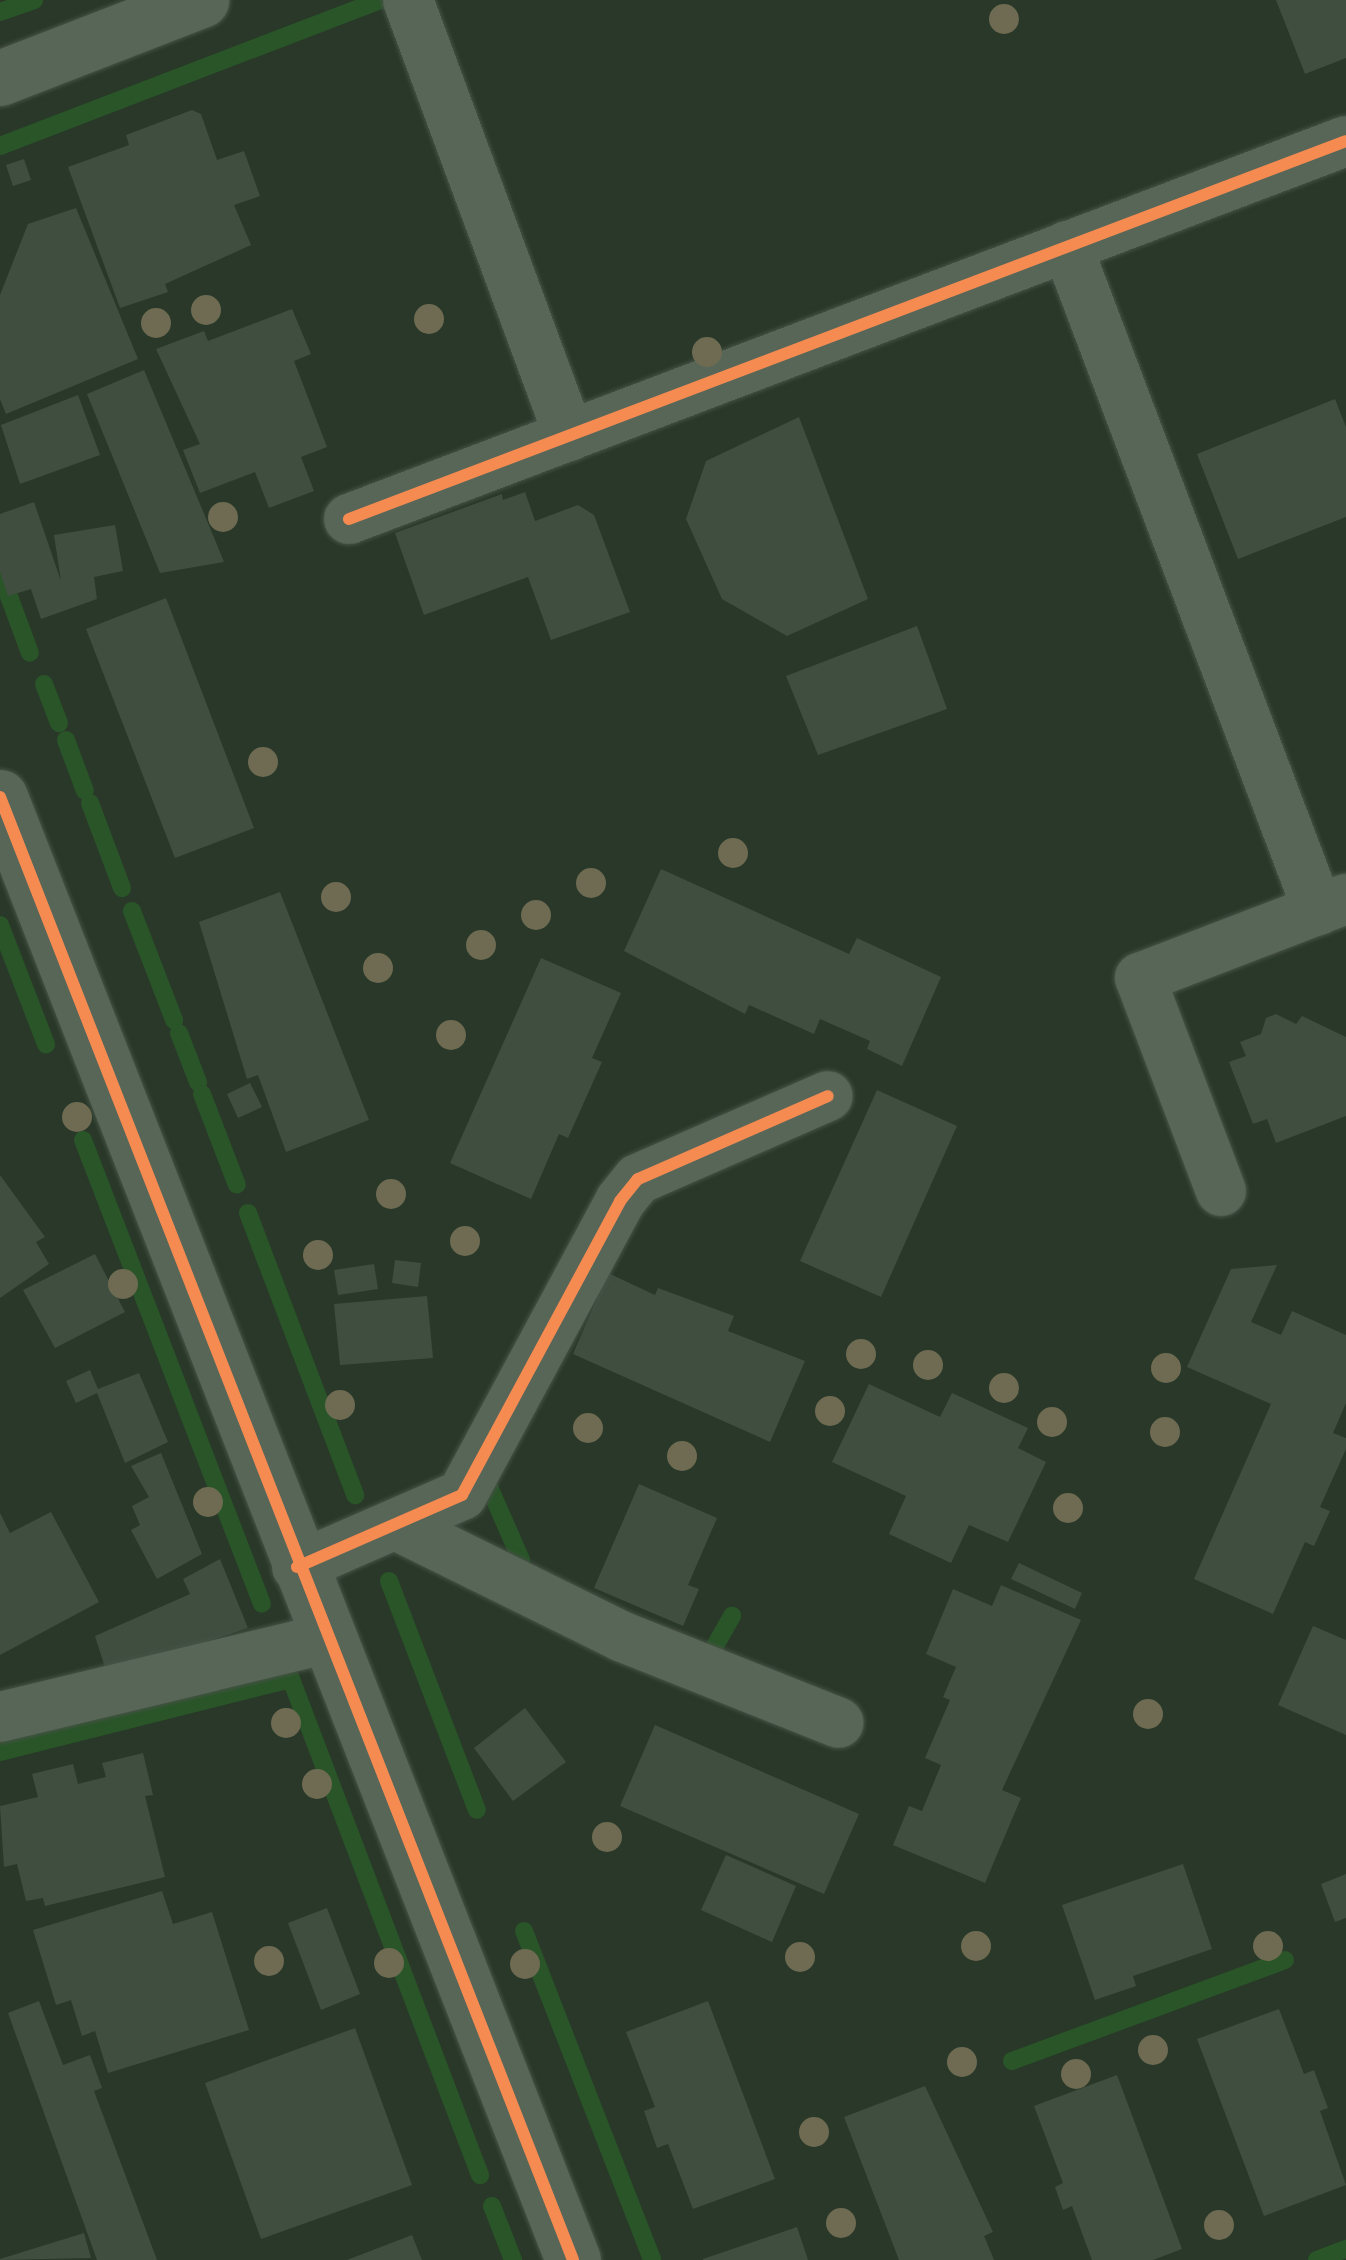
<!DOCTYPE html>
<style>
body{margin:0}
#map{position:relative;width:1346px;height:2260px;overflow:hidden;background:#293828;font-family:"Varela Round",sans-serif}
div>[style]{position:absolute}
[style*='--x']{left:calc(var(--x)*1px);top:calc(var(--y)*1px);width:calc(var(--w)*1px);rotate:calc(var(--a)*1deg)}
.stream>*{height:18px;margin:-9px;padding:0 9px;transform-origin:9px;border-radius:9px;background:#295528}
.building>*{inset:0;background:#404e40}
.roads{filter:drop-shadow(0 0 2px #475247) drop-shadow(0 0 2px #475247)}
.minor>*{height:50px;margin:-25px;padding:0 25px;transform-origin:25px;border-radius:25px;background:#586658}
.tertiary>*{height:55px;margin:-27.5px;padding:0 27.5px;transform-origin:27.5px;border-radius:27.5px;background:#586658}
.cycleway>*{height:12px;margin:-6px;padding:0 6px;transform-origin:6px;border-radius:6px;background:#f68b52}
.trees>*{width:30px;height:30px;margin:-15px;border-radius:50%;background:#6e6b52}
span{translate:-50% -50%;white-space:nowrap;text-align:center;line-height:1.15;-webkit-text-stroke:8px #1b331b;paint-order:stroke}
</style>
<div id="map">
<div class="stream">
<div style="--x:0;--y:12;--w:36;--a:-19"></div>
<div style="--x:0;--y:146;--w:408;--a:-21"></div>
<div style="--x:0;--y:572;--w:86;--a:69.7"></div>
<div style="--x:44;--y:684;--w:42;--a:69"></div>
<div style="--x:66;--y:740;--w:54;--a:69.6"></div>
<div style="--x:90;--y:803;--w:91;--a:69.4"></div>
<div style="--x:132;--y:911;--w:117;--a:68.9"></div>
<div style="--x:0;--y:925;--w:128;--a:68.9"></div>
<div style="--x:179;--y:1033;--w:53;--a:68.8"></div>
<div style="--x:202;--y:1094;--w:97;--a:69"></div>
<div style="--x:83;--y:1140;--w:497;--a:68.9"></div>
<div style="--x:248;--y:1213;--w:302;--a:69.2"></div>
<div style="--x:491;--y:1473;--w:10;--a:114"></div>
<div style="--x:487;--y:1482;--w:85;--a:66.4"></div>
<div style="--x:389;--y:1581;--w:245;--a:69"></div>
<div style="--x:707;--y:1660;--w:51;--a:-60.4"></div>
<div style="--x:0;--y:1752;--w:300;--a:-14.1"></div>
<div style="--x:291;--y:1679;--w:531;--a:69.14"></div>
<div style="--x:524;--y:1931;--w:353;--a:68.7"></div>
<div style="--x:1012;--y:2061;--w:291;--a:-20.3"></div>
<div style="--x:492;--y:2206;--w:58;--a:68.7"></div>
<div style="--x:1317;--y:2260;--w:31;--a:-21"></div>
</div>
<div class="building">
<div style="clip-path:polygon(1276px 0,1346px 0,1346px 58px,1305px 74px)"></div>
<div style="clip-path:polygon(192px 110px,201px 114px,217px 160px,244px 151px,260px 196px,234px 205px,251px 245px,165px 284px,168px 292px,120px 308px,68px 167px,129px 145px,126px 135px)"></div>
<div style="clip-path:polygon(24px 159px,31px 180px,13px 186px,6px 165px)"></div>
<div style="clip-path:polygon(76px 208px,138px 359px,6px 414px,0 399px,0 295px,28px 224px)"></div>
<div style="clip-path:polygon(292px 309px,311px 354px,294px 361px,327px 447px,301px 457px,314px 491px,269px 508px,255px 472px,200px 493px,183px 450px,200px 444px,156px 349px,204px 331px,208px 341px)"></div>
<div style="clip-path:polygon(144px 370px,215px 540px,224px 562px,160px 573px,87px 394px)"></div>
<div style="clip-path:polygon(78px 395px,100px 455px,20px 484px,1px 425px)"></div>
<div style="clip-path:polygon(1335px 399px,1346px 427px,1346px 517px,1238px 559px,1197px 454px)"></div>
<div style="clip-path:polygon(799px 417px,868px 599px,787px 636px,722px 599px,686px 519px,706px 461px)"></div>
<div style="clip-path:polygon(525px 492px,535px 521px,578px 505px,594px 515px,630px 612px,551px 640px,528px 577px,424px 615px,395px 533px,502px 494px,503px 500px)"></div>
<div style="clip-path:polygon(34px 502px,61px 581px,54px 535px,115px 525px,123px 571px,94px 577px,97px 599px,41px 619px,31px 589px,8px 596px,0 572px,0 514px)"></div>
<div style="clip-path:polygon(166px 598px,254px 828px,175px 858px,86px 629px)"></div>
<div style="clip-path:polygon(917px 626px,947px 709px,818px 755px,786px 676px)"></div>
<div style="clip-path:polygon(661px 869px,849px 954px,857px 938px,941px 977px,902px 1066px,867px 1049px,870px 1041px,820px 1019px,814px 1034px,749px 1005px,745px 1014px,624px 951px)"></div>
<div style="clip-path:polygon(280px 892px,369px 1120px,286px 1152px,258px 1075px,247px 1079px,199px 922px)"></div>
<div style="clip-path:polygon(541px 958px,621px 993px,592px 1058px,602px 1062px,568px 1138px,559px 1134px,531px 1199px,450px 1163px)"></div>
<div style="clip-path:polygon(1276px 1014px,1296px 1024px,1302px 1016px,1346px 1037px,1346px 1116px,1276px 1143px,1267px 1119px,1253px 1124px,1229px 1062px,1246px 1056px,1240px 1042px,1261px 1034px,1266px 1018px)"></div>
<div style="clip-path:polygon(250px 1083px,262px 1107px,238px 1118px,227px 1094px)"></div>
<div style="clip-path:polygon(877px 1090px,957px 1126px,881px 1297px,800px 1261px)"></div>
<div style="clip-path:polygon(0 1175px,45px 1237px,36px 1242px,49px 1264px,0 1298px)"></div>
<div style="clip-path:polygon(95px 1254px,125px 1312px,55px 1348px,23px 1290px)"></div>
<div style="clip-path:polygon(395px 1260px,421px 1263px,418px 1287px,392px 1283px)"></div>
<div style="clip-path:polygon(374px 1264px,378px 1289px,338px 1295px,334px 1270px)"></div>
<div style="clip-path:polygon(1277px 1265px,1251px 1322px,1281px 1335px,1292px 1311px,1346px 1335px,1346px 1403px,1333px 1433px,1346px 1438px,1346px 1449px,1320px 1507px,1330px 1511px,1314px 1546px,1305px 1542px,1273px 1614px,1194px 1579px,1271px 1404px,1187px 1367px,1231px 1269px)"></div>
<div style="clip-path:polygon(608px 1273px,655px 1295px,658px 1288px,734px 1316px,728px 1331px,805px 1361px,770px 1442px,573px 1354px)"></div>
<div style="clip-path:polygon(427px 1296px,433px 1358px,340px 1365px,334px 1304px)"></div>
<div style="clip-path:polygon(90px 1370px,98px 1389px,139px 1373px,168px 1442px,125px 1463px,97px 1393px,76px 1403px,66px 1381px)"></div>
<div style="clip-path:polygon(869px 1384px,940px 1417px,952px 1393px,1028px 1428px,1018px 1448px,1046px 1462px,1008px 1542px,969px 1525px,951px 1563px,889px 1534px,906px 1496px,832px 1462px)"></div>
<div style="clip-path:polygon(161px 1453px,202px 1554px,157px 1579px,131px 1530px,140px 1525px,132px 1506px,149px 1497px,131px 1466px)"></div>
<div style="clip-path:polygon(639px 1484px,717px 1518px,688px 1585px,699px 1589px,683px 1626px,594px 1588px)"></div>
<div style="clip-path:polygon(51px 1512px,99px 1602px,0 1655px,0 1513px,10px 1533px)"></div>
<div style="clip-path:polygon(220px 1559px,248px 1628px,107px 1674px,95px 1636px,190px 1594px,183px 1579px)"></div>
<div style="clip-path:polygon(1019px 1563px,1082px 1593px,1075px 1609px,1011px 1579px)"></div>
<div style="clip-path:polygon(1001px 1585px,1081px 1620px,1002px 1790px,1021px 1798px,985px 1883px,893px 1845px,909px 1806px,922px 1811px,941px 1765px,925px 1758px,950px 1700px,943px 1697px,956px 1667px,926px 1654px,953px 1589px,992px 1606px)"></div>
<div style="clip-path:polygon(1313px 1626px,1346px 1640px,1346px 1735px,1278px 1705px)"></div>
<div style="clip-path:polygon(525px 1708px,566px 1762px,513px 1801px,474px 1748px)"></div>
<div style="clip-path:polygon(655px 1725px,859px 1814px,824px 1894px,620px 1806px)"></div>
<div style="clip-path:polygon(143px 1753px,153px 1795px,145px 1796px,165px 1877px,45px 1906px,43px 1898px,26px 1901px,17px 1864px,4px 1867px,0 1806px,38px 1797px,32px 1774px,73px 1764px,78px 1784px,106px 1777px,102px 1763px)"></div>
<div style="clip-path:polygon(726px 1855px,796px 1886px,772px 1942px,701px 1910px)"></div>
<div style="clip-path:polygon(1183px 1864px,1212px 1949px,1133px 1976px,1136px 1986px,1095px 2000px,1062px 1905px)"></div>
<div style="clip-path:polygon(1346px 1874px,1346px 1918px,1335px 1922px,1321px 1884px)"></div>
<div style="clip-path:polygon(162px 1891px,173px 1924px,212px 1912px,249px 2030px,108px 2073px,95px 2031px,82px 2036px,71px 2000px,56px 2005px,33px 1930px)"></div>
<div style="clip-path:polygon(327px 1908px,360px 1994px,321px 2010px,288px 1923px)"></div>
<div style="clip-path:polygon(39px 2001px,63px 2065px,90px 2055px,102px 2088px,94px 2091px,157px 2260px,97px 2260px,8px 2013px)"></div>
<div style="clip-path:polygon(708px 2001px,775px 2179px,693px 2209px,668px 2144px,657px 2148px,644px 2111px,655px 2107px,626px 2032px)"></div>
<div style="clip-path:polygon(1279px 2009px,1304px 2074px,1314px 2070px,1328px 2108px,1320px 2111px,1346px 2185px,1264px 2216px,1197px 2039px)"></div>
<div style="clip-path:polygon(355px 2028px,412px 2185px,261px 2239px,205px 2083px)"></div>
<div style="clip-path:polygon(1117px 2075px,1182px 2249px,1153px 2260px,1092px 2260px,1072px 2206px,1063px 2210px,1055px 2187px,1063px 2183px,1034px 2106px)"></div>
<div style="clip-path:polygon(925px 2086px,993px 2232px,984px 2236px,994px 2260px,899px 2260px,844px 2117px)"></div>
<div style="clip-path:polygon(797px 2227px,808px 2260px,703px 2260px,703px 2259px)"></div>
<div style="clip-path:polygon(84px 2233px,91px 2258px,0 2260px,0 2259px)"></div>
<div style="clip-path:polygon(412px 2235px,422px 2260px,347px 2260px)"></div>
</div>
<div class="roads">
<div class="minor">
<div style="--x:408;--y:0;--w:465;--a:69.7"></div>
<div style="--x:1067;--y:246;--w:710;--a:69.29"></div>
<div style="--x:349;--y:519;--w:1066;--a:-20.76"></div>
<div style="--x:1221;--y:1191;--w:228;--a:-110.8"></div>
<div style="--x:1140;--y:978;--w:221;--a:-21"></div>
<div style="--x:398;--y:1526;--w:251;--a:26.3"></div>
<div style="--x:623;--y:1637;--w:232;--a:21.7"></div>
<div style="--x:297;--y:1567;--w:180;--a:-23.6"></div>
<div style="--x:462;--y:1495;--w:334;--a:-61.7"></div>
<div style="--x:620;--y:1201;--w:28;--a:-51"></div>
<div style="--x:638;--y:1179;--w:207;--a:-23.6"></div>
<div style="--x:0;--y:1717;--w:334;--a:-13.5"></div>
</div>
<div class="tertiary">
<div style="--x:0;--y:78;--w:216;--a:-21.2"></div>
<div style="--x:0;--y:797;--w:1571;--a:68.61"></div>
</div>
</div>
<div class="cycleway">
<div style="--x:349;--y:519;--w:1066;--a:-20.76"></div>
<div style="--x:0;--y:797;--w:1571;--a:68.61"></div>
<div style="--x:297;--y:1567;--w:180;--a:-23.6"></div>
<div style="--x:462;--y:1495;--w:334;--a:-61.7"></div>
<div style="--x:620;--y:1201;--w:28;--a:-51"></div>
<div style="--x:638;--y:1179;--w:207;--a:-23.6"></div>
</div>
<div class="trees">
<div style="left:1004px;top:19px"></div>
<div style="left:206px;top:310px"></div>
<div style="left:429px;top:319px"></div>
<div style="left:156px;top:323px"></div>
<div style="left:707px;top:352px"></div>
<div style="left:223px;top:517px"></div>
<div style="left:263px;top:762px"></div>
<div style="left:733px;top:853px"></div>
<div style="left:591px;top:883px"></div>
<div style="left:336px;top:897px"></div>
<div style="left:536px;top:915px"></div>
<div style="left:481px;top:945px"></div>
<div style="left:378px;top:968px"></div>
<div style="left:451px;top:1035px"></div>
<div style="left:77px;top:1117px"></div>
<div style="left:391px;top:1194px"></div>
<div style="left:465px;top:1241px"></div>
<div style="left:318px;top:1255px"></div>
<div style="left:123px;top:1284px"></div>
<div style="left:861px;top:1354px"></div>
<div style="left:928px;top:1365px"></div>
<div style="left:1166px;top:1368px"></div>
<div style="left:1004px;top:1388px"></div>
<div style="left:340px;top:1405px"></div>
<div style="left:830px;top:1411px"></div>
<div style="left:1052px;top:1422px"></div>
<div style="left:588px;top:1428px"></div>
<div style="left:1165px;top:1432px"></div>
<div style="left:682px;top:1456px"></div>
<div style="left:208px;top:1502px"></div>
<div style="left:1068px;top:1508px"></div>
<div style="left:1148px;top:1714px"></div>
<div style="left:286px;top:1723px"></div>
<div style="left:317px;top:1784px"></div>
<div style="left:607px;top:1837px"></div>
<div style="left:976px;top:1946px"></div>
<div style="left:1268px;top:1946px"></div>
<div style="left:800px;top:1957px"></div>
<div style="left:269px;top:1961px"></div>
<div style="left:389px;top:1963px"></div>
<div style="left:525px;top:1964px"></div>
<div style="left:1153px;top:2050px"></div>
<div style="left:962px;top:2062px"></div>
<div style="left:1076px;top:2074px"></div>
<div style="left:814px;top:2132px"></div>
<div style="left:841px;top:2223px"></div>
<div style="left:1219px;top:2225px"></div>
</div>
</div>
